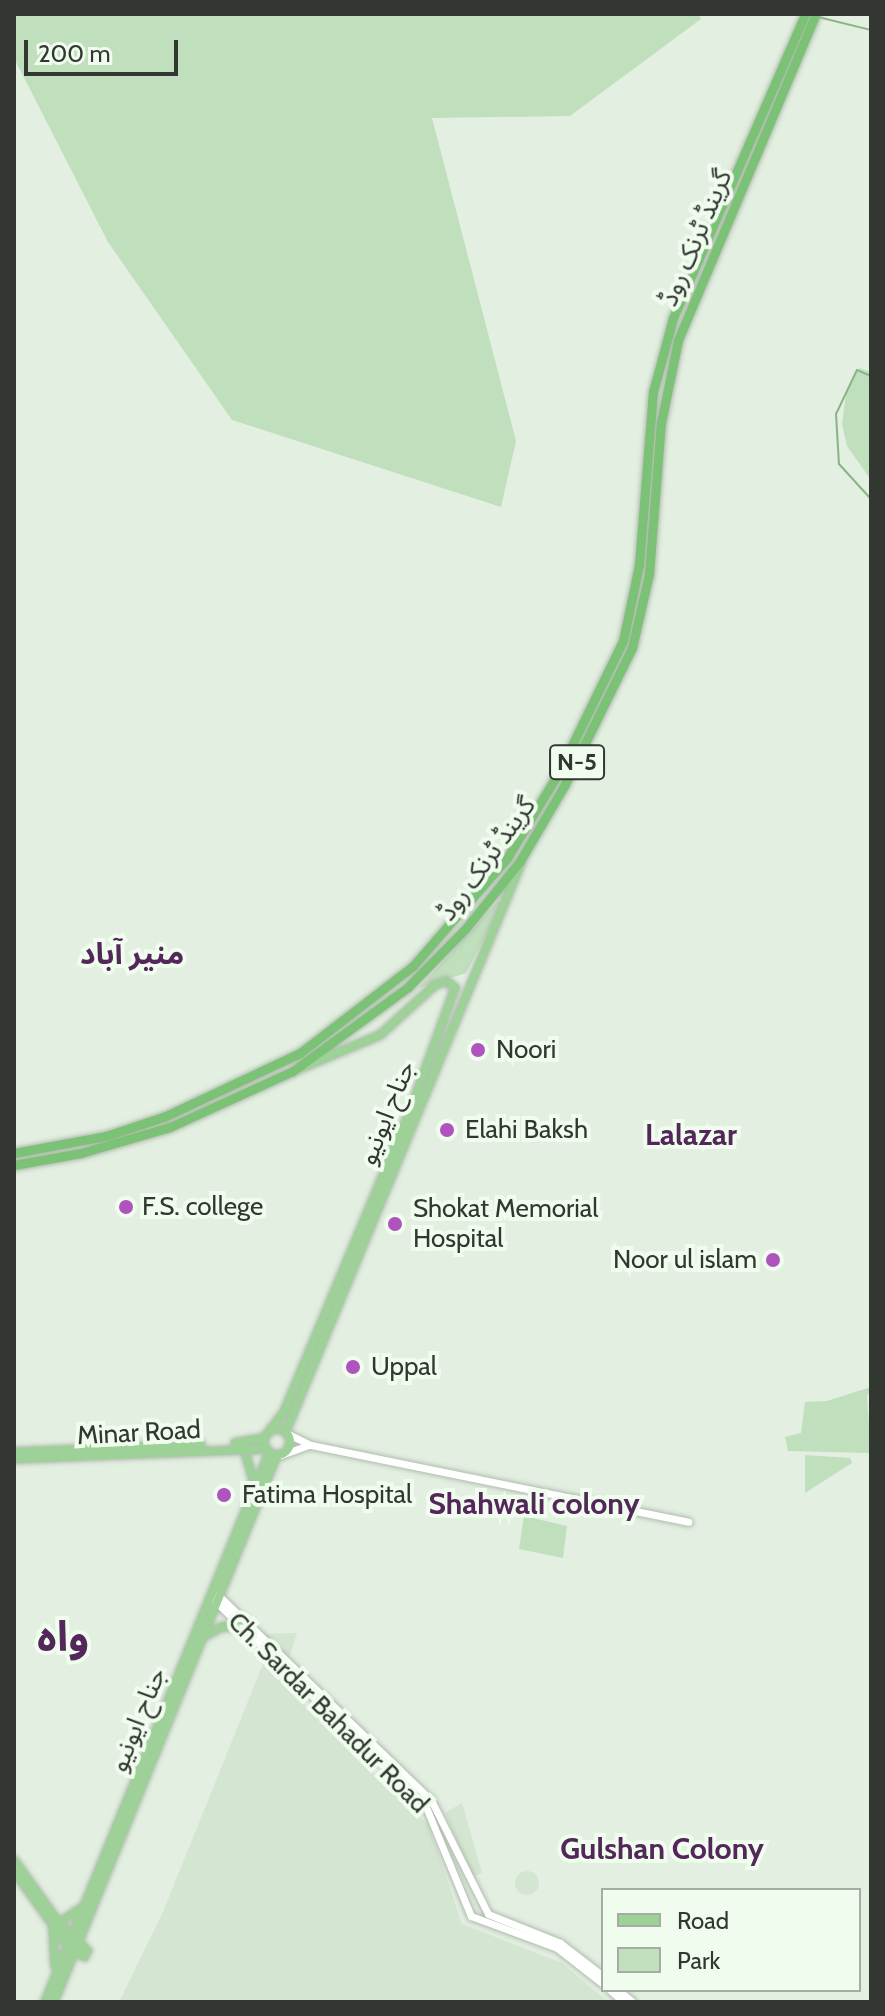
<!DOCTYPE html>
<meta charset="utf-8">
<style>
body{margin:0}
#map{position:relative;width:885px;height:2016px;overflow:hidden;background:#e2efe1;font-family:Cabin,"Noto Sans Arabic",sans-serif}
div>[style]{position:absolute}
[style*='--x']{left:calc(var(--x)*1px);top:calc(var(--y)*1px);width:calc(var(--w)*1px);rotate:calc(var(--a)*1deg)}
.built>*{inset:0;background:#d4e5d1}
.round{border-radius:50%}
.green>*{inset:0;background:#c0dfbc}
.stream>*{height:2px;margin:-1px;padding:0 1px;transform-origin:1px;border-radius:1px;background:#8bb386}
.roads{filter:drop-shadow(0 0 2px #b0bcae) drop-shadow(0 0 2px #b0bcae)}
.secondary>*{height:7px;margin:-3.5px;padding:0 3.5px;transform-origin:3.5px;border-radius:3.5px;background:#fff}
.primary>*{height:8px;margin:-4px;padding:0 4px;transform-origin:4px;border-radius:4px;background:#9dd198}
.primary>.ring{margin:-4px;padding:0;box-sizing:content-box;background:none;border:8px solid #9dd198;border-radius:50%}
.trunk>*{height:9px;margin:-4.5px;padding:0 4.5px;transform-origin:4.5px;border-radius:4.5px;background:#7cc276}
.dots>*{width:22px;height:22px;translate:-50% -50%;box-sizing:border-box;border:4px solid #f0fcee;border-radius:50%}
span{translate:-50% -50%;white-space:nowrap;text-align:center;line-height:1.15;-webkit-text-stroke:8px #f0fcee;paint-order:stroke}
.shield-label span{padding:2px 6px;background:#f0fcee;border:2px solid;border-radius:6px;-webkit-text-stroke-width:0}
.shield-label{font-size:24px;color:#323731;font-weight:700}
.street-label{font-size:26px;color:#323731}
.poi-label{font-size:26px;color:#323731}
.left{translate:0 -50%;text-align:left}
.right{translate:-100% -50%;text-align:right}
.quarter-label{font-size:30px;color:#53275a;font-weight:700}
.town-label{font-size:42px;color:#53275a;font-weight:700}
.frame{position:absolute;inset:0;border:16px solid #323731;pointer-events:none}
.legend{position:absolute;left:601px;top:1888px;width:260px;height:104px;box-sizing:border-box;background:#f0fcee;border:2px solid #a4ada2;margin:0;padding:10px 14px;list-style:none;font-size:24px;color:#323731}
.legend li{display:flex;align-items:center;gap:16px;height:40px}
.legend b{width:40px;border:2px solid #a4ada2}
.scale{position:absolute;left:24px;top:40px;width:154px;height:36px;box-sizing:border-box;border:4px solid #323731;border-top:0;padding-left:10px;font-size:24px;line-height:28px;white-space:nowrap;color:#323731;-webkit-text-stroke:6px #f0fcee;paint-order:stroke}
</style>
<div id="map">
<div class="built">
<div style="clip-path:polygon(297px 1633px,289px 1658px,262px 1634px)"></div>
<div style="clip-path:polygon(263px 1664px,429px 1826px,462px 1924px,562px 1963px,608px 2002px,119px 2002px,163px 1912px)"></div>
<div style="clip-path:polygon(462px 1803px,482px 1873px,472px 1877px,445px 1813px)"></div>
<div class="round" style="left:515px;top:1871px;width:24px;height:24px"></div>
</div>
<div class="green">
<div style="clip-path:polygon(14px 14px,699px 14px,701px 19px,570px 116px,432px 118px,516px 441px,501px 507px,232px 420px,108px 242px,14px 58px)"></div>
<div style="clip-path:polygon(859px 368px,871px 372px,871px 480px,847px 446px,842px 424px,846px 394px)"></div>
<div style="clip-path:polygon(499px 900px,501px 906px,466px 973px,419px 988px)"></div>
<div style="clip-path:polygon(871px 1387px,867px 1397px,871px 1453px,788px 1451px,785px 1437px,801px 1433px,805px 1402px,827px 1401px)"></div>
<div style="clip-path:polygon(805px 1455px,850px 1458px,852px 1463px,805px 1493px)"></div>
<div style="clip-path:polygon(524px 1516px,567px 1526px,563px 1558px,519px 1549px)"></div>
</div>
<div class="stream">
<div style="--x:818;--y:17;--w:55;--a:13.8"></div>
<div style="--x:871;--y:376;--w:15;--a:-157"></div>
<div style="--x:857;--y:370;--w:49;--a:115.5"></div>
<div style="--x:836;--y:414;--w:50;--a:86.6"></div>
<div style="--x:839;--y:464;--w:47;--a:47.6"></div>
</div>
<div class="roads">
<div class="secondary">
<div style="--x:288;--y:1434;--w:25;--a:26"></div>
<div style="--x:311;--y:1445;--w:385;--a:11.5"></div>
<div style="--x:281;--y:1455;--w:30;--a:-20"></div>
<div style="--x:218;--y:1595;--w:296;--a:43.9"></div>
<div style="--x:431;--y:1800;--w:127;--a:63.4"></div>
<div style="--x:488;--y:1914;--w:78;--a:21.9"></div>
<div style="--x:560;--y:1943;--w:54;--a:37.5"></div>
<div style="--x:214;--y:1600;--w:296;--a:44.3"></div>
<div style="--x:426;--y:1807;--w:118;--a:67.6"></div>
<div style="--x:471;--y:1916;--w:92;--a:20.4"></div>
<div style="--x:557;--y:1948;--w:58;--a:38"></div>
<div style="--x:610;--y:1990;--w:18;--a:41"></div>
<div style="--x:618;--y:1990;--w:19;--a:39"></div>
</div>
<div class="primary">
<div class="ring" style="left:264px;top:1429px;width:18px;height:18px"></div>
<div style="--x:270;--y:1430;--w:23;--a:-52"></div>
<div style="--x:284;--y:1412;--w:326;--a:-67.3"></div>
<div style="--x:410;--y:1111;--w:131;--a:-69.9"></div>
<div style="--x:455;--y:988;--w:11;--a:-142"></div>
<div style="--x:446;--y:981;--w:12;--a:160"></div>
<div style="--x:435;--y:985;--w:74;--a:137.7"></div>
<div style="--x:380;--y:1035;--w:88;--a:157.2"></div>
<div style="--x:286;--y:1431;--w:617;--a:-67.51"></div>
<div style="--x:235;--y:1443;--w:29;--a:-10"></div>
<div style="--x:244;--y:1448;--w:41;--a:74.2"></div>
<div style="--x:14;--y:1452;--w:187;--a:-2.4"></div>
<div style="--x:14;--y:1459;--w:251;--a:-2.3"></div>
<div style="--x:201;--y:1638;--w:24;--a:-28"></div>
<div style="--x:222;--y:1627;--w:18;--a:-3"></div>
<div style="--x:14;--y:1860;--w:77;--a:54.5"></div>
<div style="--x:59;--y:1923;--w:40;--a:44"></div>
<div style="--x:14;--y:1871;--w:92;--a:54.2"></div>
<div style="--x:68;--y:1946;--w:20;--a:33"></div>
<div style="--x:59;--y:1923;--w:27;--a:-34"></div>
<div style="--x:53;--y:1928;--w:38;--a:87"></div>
<div style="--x:45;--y:2002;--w:593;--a:-67.8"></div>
<div style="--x:54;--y:2002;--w:591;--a:-67.82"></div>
</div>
<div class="trunk">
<div style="--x:14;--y:1153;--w:94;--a:-10.5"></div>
<div style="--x:106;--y:1136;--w:63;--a:-18.4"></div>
<div style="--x:166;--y:1116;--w:148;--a:-25.2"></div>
<div style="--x:300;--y:1053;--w:143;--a:-37.6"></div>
<div style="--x:413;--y:966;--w:143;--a:-49"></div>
<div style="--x:507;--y:858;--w:103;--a:-58.9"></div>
<div style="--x:560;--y:770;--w:144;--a:-64"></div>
<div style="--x:623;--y:641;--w:78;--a:-78.1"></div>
<div style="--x:639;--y:565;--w:174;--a:-85.4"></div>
<div style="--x:653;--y:392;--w:77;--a:-74.9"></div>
<div style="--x:673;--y:318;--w:331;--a:-66.5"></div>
<div style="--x:14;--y:1165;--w:68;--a:-10.2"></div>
<div style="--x:81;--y:1153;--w:93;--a:-16.3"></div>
<div style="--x:170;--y:1127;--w:135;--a:-24.5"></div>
<div style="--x:293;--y:1071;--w:142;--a:-36.1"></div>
<div style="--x:408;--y:987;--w:83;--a:-45.5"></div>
<div style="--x:466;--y:928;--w:86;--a:-51.1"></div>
<div style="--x:520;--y:861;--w:87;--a:-59.6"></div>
<div style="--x:564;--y:786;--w:154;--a:-63.8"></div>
<div style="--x:632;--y:648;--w:76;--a:-77.1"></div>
<div style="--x:649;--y:574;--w:151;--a:-85.5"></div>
<div style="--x:661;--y:423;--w:85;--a:-78.4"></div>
<div style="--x:678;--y:340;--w:354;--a:-67.1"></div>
</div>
</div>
<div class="dots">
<div style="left:478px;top:1050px;background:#af53be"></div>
<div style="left:447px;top:1130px;background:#af53be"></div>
<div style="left:126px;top:1207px;background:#af53be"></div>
<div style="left:395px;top:1224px;background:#af53be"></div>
<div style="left:773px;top:1260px;background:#af53be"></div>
<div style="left:353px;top:1367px;background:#af53be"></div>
<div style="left:224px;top:1495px;background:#af53be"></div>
</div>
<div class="shield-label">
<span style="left:577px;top:762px">N-5</span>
</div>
<div class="street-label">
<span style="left:696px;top:238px;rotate:-67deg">گرینڈ ٹرنک روڈ</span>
<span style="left:487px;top:859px;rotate:-54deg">گرینڈ ٹرنک روڈ</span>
<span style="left:387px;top:1113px;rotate:-68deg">جناح ایونیو</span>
<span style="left:139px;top:1433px;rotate:-3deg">Minar Road</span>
<span style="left:328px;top:1713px;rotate:45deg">Ch. Sardar Bahadur Road</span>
<span style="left:138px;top:1720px;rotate:-68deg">جناح ایونیو</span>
</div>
<div class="poi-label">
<span class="left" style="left:496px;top:1050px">Noori</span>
<span class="left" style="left:465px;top:1130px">Elahi Baksh</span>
<span class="left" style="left:142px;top:1207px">F.S. college</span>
<span class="left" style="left:413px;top:1224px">Shokat Memorial<br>Hospital</span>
<span class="right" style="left:757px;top:1260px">Noor ul islam</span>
<span class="left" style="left:371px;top:1367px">Uppal</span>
<span class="left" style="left:242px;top:1495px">Fatima Hospital</span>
</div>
<div class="quarter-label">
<span style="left:132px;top:954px">منیر آباد</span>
<span style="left:691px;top:1135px">Lalazar</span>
<span style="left:534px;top:1504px">Shahwali colony</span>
<span style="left:662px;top:1849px">Gulshan Colony</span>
</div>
<div class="town-label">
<span style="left:63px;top:1636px">واہ</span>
</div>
<div class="frame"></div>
<ul class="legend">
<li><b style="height:10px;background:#9dd198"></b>Road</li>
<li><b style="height:22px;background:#c0dfbc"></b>Park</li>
</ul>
<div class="scale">200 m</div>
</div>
